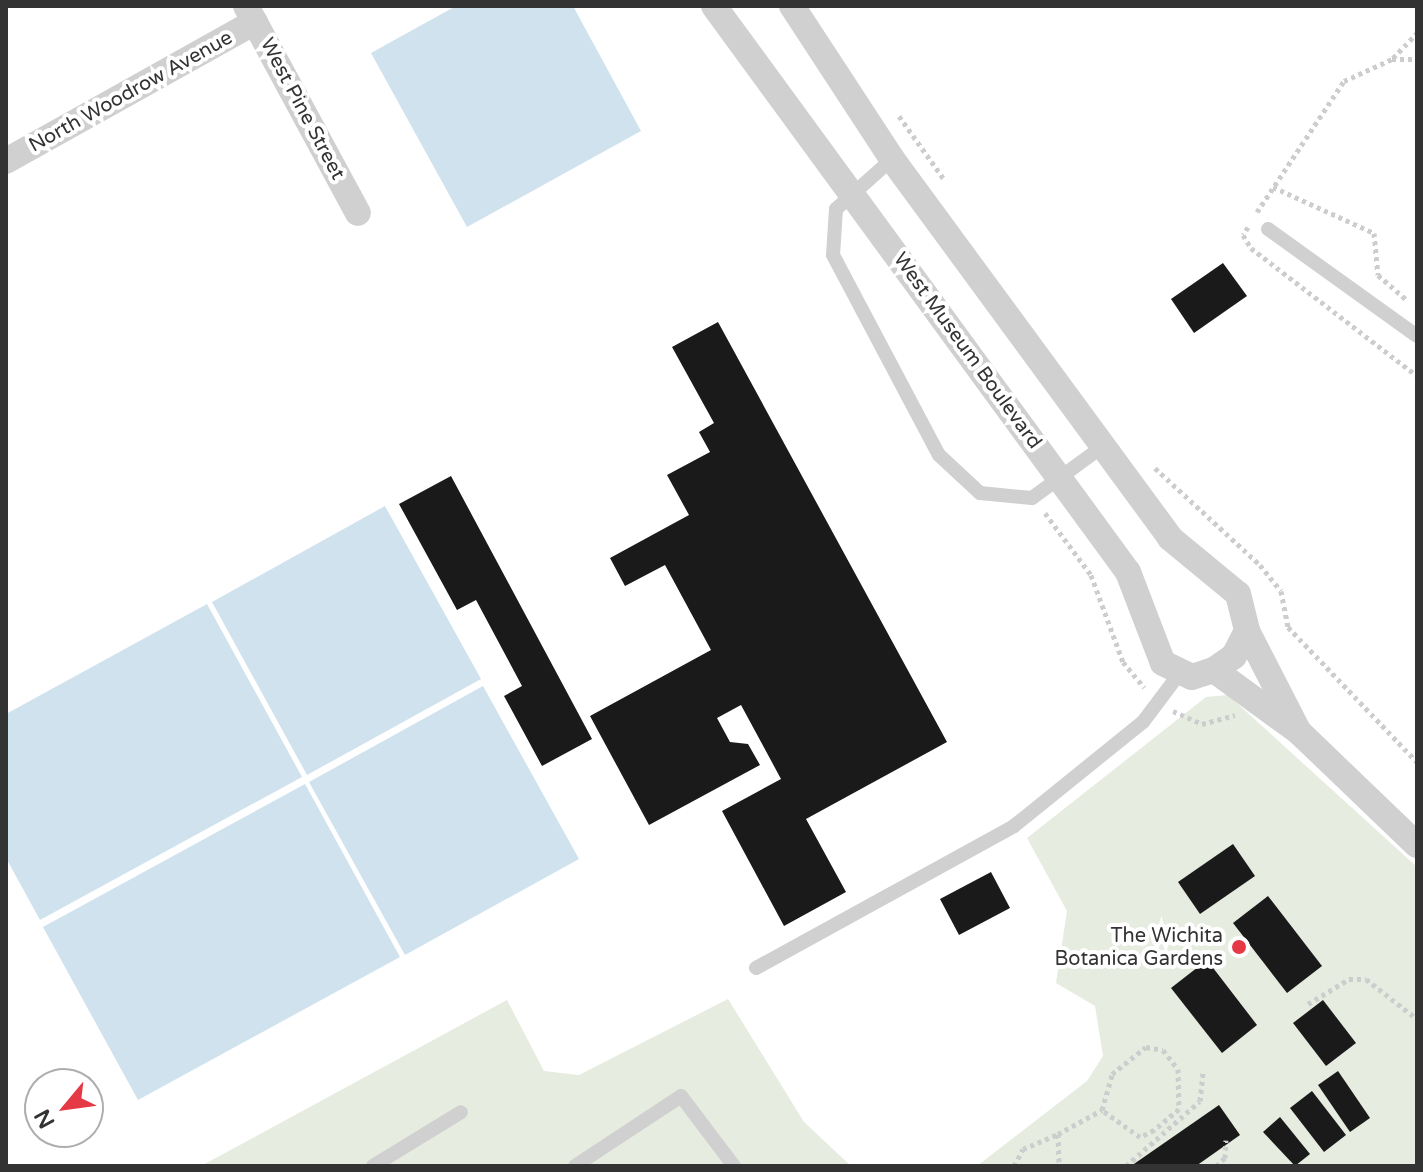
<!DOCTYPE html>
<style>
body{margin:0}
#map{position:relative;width:1423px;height:1172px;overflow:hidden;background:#fff;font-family:"Varela Round",sans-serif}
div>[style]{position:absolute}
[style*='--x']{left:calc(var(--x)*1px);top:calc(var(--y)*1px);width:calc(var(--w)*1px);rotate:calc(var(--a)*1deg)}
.green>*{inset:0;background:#e6ecdf}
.water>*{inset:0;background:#cfe2ee}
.building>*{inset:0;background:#1a1a1a}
.path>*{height:5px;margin-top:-2.5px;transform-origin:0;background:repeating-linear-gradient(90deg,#cdcdcd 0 4px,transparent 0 8px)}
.lane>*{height:14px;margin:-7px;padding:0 7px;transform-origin:7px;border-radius:7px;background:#d0d0d0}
.street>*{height:26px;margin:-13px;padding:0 13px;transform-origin:13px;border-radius:13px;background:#d0d0d0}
.dots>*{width:22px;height:22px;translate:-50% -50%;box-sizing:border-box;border:4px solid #fff;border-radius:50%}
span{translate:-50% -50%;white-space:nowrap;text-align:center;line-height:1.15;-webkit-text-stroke:8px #fff;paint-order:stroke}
.street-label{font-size:20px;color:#333}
.poi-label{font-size:20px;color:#333}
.right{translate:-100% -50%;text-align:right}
.frame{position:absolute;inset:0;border:8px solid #333;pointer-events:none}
.north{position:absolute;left:24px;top:1068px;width:80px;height:80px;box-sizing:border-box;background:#fff;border:2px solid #adadad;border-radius:50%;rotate:241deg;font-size:22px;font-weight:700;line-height:32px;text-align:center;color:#333}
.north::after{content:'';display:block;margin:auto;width:28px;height:36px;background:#e63946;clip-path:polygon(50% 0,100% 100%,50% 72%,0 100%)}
</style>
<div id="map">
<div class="green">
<div style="clip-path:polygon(1228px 695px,1417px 867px,1417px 1166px,977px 1166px,1087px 1081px,1103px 1056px,1095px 1006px,1056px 983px,1067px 911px,1027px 838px,1206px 697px)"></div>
<div style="clip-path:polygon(728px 999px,804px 1122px,851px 1166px,201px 1166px,507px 1000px,544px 1071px,579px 1075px)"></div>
</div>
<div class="water">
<div style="clip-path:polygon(456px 6px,573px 6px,641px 131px,467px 227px,371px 53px)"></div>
<div style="clip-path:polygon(385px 506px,481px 679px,307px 775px,212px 602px)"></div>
<div style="clip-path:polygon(207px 604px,302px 777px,40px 920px,6px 858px,6px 714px)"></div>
<div style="clip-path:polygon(483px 686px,579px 859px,405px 955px,309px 782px)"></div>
<div style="clip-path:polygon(305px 784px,400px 957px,138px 1100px,43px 927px)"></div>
</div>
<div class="building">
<div style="clip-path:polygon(1223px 263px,1247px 296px,1194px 333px,1171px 299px)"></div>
<div style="clip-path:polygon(718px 322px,947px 742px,806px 819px,846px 892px,784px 926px,722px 811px,781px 779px,741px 705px,717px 718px,730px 742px,748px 744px,760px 765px,649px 825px,590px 716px,711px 650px,665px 565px,625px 586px,610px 558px,689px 515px,667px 475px,710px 452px,699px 432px,714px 423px,672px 347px)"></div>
<div style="clip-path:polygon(451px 476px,592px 739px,542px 766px,504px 696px,522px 686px,476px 600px,457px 610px,399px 504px)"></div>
<div style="clip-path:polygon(1233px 844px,1255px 876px,1200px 914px,1178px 882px)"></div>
<div style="clip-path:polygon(991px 872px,1010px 908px,959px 935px,940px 899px)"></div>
<div style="clip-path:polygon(1268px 896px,1322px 966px,1287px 993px,1233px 923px)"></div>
<div style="clip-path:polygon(1207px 960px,1257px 1025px,1222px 1053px,1171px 988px)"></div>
<div style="clip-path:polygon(1323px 1000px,1356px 1043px,1326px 1066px,1293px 1023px)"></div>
<div style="clip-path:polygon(1338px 1071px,1370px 1118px,1350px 1132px,1318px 1085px)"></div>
<div style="clip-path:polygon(1312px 1091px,1346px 1135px,1324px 1152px,1290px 1108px)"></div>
<div style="clip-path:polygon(1219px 1105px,1240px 1135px,1196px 1166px,1131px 1166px)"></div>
<div style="clip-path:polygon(1280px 1117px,1310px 1154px,1295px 1166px,1263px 1132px)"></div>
</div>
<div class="path">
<div style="--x:1393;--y:58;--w:35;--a:-46"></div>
<div style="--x:899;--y:116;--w:77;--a:54.5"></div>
<div style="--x:1273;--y:187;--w:111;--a:24.5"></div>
<div style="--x:1374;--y:233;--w:42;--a:84.6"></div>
<div style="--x:1378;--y:275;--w:38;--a:41"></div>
<div style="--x:1257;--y:212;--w:157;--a:-56.4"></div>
<div style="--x:1344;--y:81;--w:53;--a:-24.6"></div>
<div style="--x:1392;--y:59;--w:25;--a:0"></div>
<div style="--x:1248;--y:227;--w:9;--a:122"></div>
<div style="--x:1243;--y:235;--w:15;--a:58"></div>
<div style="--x:1251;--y:248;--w:210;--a:37.6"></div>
<div style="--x:1155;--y:468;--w:143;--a:42.7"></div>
<div style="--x:1260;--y:565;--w:33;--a:51"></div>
<div style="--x:1281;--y:591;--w:37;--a:79"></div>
<div style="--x:1288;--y:627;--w:187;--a:46.3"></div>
<div style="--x:1045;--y:513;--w:77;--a:53.4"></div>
<div style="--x:1091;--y:575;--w:93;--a:69.8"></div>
<div style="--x:1123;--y:662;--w:33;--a:50"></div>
<div style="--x:1173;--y:711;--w:32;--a:24"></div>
<div style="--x:1202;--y:724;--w:34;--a:-15"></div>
<div style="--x:1308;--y:1004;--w:48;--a:-31.4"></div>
<div style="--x:1349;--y:979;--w:17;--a:0"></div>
<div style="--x:1366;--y:979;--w:65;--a:38.1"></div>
<div style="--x:1058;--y:1134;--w:50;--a:-28.6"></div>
<div style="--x:1102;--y:1110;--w:37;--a:-74"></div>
<div style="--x:1112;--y:1074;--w:43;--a:-38.5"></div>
<div style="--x:1146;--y:1047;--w:17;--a:10"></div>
<div style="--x:1163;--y:1050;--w:24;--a:52"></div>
<div style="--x:1178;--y:1069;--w:40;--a:88.6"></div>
<div style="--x:1179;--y:1109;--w:33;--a:140"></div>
<div style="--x:1154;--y:1130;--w:16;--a:153"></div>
<div style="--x:1140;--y:1137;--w:47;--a:-144.6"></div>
<div style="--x:1014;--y:1166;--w:19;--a:-62"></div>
<div style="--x:1023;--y:1149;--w:38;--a:-23"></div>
<div style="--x:1058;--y:1134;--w:32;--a:88"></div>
<div style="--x:1126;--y:1166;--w:98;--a:-41.3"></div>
<div style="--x:1200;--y:1101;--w:31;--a:-84"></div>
<div style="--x:1216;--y:1166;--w:12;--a:-42"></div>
<div style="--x:1225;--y:1158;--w:18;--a:-87"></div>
</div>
<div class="lane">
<div style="--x:892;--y:159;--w:75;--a:138.2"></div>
<div style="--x:836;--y:209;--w:46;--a:93.7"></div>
<div style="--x:833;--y:255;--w:226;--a:62.1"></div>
<div style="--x:939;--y:455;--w:56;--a:42.8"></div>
<div style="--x:980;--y:493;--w:52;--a:5.5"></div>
<div style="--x:1032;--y:498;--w:88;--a:-36.2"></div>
<div style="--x:1268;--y:229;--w:183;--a:35.7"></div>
<div style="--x:756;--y:968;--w:294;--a:-28.8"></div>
<div style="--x:1014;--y:826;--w:166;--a:-38.9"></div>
<div style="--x:1143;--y:722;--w:60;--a:-53.1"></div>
<div style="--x:373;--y:1166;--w:103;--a:-31.5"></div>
<div style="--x:575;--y:1166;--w:127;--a:-33.4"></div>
<div style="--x:681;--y:1096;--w:88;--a:52.9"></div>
</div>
<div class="street">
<div style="--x:246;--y:6;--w:235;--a:61.6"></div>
<div style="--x:714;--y:6;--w:701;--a:53.82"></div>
<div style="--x:1128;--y:572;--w:97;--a:69"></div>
<div style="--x:1163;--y:663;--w:32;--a:26"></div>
<div style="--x:1192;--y:677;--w:23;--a:-18"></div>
<div style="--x:1214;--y:670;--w:24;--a:-35"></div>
<div style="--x:1234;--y:656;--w:28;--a:-63"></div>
<div style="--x:792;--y:6;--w:183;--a:56.8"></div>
<div style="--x:892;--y:159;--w:470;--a:53.7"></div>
<div style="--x:1170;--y:538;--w:88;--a:39.5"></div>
<div style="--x:1238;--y:594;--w:38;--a:76"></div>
<div style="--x:1247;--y:631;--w:114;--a:62.8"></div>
<div style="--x:6;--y:161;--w:285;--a:-29.2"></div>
<div style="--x:1214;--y:670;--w:105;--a:36.1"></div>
<div style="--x:1299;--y:732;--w:163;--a:43.8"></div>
</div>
<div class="dots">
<div style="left:1239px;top:947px;background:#e63946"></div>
</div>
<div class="street-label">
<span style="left:131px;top:92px;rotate:-29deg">North Woodrow Avenue</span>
<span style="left:302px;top:109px;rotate:62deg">West Pine Street</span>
<span style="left:967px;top:351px;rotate:54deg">West Museum Boulevard</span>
</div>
<div class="poi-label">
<span class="right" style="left:1223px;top:948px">The Wichita<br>Botanica Gardens</span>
</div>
<div class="frame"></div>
<div class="north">N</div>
</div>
